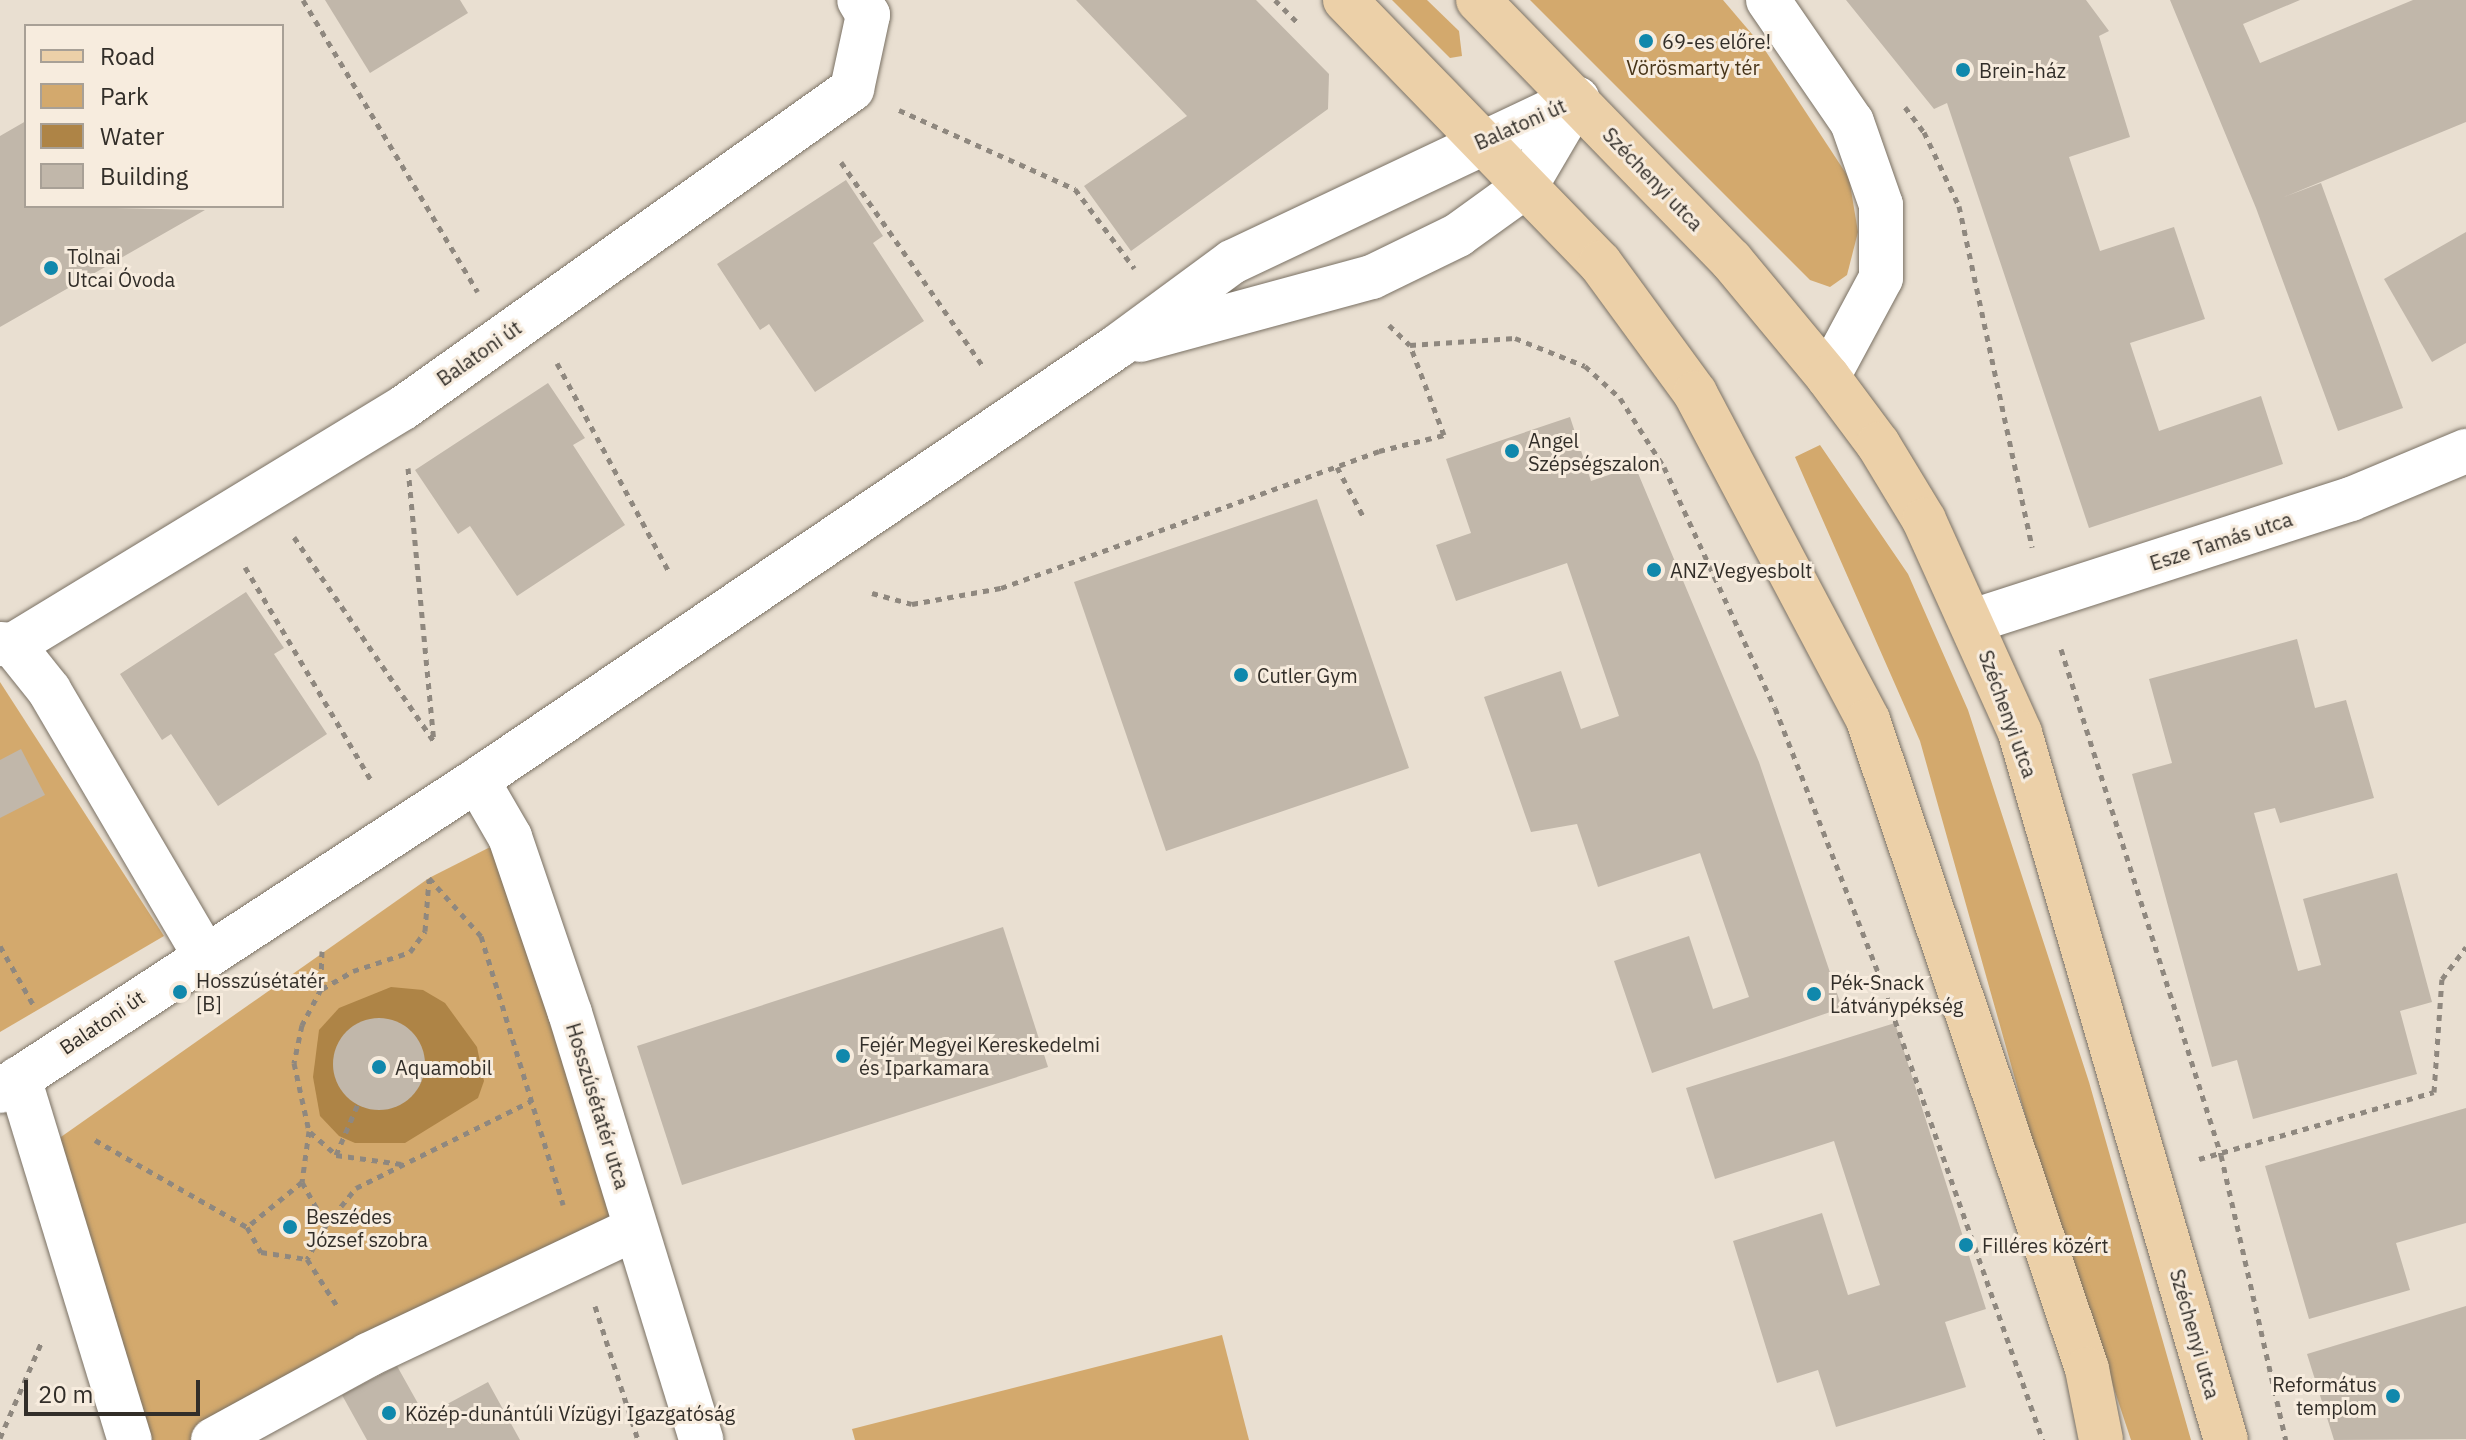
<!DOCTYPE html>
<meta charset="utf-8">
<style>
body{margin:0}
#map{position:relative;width:2466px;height:1440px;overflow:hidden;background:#e9dfd1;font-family:"IBM Plex Sans",sans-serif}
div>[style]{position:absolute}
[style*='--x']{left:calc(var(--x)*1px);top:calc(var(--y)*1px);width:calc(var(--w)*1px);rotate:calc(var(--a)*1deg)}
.green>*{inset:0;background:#d3a96d}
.water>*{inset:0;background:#ae8446}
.building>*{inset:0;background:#c1b7aa}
.round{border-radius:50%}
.path>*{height:5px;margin-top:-2.5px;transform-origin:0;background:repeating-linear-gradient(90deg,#8f887f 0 6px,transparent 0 12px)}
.roads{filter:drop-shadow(0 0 2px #7a7164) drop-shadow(0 0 2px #7a7164)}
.minor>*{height:44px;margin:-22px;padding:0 22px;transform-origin:22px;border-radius:22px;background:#fff}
.major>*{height:44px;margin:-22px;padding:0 22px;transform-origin:22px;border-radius:22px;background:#ecd0a8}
.dots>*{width:22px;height:22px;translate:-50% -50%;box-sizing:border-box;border:4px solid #f7ecde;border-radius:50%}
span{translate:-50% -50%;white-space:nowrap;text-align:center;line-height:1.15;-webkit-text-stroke:6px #f7ecde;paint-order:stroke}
.poi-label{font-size:20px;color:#322e29}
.left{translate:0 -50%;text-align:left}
.right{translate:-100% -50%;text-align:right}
.park-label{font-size:20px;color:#483519}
.street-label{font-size:20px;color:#322e29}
.legend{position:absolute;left:24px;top:24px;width:260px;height:184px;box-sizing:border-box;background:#f7ecde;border:2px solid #a8a096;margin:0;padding:10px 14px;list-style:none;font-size:24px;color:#322e29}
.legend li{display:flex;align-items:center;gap:16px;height:40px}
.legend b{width:40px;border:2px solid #a8a096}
.scale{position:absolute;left:24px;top:1380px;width:176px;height:36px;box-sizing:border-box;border:4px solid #322e29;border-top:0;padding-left:10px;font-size:24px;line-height:28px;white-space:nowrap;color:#322e29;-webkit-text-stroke:6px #f7ecde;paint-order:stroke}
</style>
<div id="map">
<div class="green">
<div style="clip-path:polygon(1392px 0,1427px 0,1459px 31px,1462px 56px,1450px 58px)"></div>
<div style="clip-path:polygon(1530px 0,1723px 0,1763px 47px,1849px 178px,1858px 232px,1847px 275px,1830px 287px,1810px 280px)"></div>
<div style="clip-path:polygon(1820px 445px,1908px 574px,1968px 710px,2089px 1082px,2191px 1440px,2131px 1440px,2035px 1150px,1920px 741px,1795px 457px)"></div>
<div style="clip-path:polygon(0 682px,164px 936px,0 1032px)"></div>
<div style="clip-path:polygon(510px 837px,634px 1229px,213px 1440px,130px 1440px,41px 1151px,429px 878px)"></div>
<div style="clip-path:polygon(1222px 1335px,1249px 1440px,855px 1440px,852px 1429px)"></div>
</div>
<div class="water">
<div style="clip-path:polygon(391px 987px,423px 990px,445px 1003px,477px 1047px,484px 1081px,478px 1098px,405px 1143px,355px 1143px,339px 1136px,320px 1116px,313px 1077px,319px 1030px,339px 1008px)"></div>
</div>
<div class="building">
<div style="clip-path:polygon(325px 0,460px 0,468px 13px,370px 73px)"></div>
<div style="clip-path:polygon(1076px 0,1256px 0,1329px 74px,1328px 109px,1131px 251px,1084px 186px,1187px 116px)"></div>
<div style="clip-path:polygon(1846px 0,2086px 0,2109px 31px,2099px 36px,2130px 137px,2069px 157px,2100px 251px,2174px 227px,2205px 319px,2130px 343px,2159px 431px,2261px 396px,2283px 464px,2089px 528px,1947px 103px,1934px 109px)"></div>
<div style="clip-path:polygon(2170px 0,2300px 0,2243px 24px,2260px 63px,2413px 0,2466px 0,2466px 122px,2284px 197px,2321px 183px,2403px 408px,2338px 431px,2256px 208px)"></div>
<div style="clip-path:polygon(26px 121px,26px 206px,205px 210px,0 327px,0 136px)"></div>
<div style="clip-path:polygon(846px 180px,883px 236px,873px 243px,924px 321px,815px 392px,769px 324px,760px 330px,717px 264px)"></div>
<div style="clip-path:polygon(2466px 232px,2466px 343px,2432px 362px,2384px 279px)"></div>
<div style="clip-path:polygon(548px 383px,585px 438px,573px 445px,625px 525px,517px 596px,470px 526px,458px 534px,415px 470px)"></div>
<div style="clip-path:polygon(1570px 417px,1591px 481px,1635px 466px,1759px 762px,1842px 1008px,1652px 1073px,1614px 961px,1689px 936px,1713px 1009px,1749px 997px,1700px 853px,1598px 887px,1577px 824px,1531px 832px,1484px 697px,1561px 671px,1581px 729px,1619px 716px,1567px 563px,1456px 601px,1436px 545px,1471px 533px,1446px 459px)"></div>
<div style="clip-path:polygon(1317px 499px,1409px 768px,1166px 851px,1074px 582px)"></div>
<div style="clip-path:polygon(246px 592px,284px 648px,274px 654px,327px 734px,218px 806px,171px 734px,162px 740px,120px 674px)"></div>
<div style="clip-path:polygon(2297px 639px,2315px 708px,2346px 700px,2374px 798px,2280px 823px,2275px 808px,2254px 813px,2298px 971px,2321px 965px,2303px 899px,2397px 873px,2432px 1002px,2400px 1011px,2417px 1074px,2253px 1119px,2237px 1060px,2212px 1067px,2132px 774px,2172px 763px,2149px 679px)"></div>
<div style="clip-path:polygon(21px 749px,45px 795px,0 818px,0 760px)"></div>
<div style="clip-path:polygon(1003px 927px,1048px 1067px,682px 1185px,637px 1046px)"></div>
<div class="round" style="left:333px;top:1018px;width:92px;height:92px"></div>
<div style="clip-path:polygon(1895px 1023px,1986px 1309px,1945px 1322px,1966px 1387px,1836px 1427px,1818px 1370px,1777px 1383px,1733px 1241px,1822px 1213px,1848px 1295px,1880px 1285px,1834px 1141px,1715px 1179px,1686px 1088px)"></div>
<div style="clip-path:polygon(2466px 1108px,2466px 1223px,2396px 1243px,2410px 1290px,2309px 1319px,2265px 1166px)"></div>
<div style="clip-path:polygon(2466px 1306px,2466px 1439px,2334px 1440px,2307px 1354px)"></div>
<div style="clip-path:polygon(397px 1366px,425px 1416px,488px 1382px,520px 1440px,367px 1440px,342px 1395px)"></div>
</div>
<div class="path">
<div style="--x:303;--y:0;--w:340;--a:59.1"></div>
<div style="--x:1275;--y:0;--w:30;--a:45"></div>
<div style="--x:1905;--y:107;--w:31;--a:53"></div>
<div style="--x:1924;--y:132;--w:82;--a:64.7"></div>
<div style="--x:1959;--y:206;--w:349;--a:77.9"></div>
<div style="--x:899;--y:110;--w:193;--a:24.2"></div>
<div style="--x:1075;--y:189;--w:99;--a:53.2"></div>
<div style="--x:841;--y:162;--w:247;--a:55.2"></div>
<div style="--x:1389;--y:325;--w:29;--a:44"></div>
<div style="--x:1410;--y:345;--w:105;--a:-3.8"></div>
<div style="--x:1515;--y:338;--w:75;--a:21.8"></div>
<div style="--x:1585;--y:366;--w:47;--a:42.4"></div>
<div style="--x:1620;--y:398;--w:82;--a:57.5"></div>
<div style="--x:1664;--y:467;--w:265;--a:65.3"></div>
<div style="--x:1775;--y:708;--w:287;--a:68.7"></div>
<div style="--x:1879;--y:975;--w:493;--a:70.6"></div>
<div style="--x:557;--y:363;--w:239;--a:61.8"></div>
<div style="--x:1337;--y:467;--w:55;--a:62"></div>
<div style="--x:408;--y:468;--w:274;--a:84.6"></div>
<div style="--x:294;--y:537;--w:250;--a:55.6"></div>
<div style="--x:245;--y:567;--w:247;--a:59.4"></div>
<div style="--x:872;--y:593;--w:41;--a:15.4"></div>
<div style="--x:912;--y:604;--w:90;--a:-10.2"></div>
<div style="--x:1001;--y:588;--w:402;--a:-19.9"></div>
<div style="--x:1379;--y:451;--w:67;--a:-13.8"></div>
<div style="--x:1444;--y:435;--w:96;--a:-110.7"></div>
<div style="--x:2061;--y:649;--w:531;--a:72.45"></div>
<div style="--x:2221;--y:1155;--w:292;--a:77.2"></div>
<div style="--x:429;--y:878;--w:78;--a:48.1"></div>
<div style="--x:481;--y:936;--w:281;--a:73"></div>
<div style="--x:0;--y:946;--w:69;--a:60.5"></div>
<div style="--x:322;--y:951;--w:38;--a:92"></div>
<div style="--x:321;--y:989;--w:41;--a:117.8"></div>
<div style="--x:302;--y:1025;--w:39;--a:102"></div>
<div style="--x:294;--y:1063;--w:70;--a:77.6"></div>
<div style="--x:309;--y:1131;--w:51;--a:97.8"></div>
<div style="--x:302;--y:1182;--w:49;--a:60.8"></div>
<div style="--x:326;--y:1225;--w:39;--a:119"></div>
<div style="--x:307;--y:1259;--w:59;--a:57.4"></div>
<div style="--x:322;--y:989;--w:36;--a:-30"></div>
<div style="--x:353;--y:971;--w:60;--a:-18.4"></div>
<div style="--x:410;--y:952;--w:26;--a:-54"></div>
<div style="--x:425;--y:931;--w:52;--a:-85.6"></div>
<div style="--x:310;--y:1132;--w:35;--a:41"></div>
<div style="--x:336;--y:1155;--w:66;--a:7.9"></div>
<div style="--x:95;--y:1140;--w:175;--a:29.8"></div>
<div style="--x:336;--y:1155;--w:56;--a:-66.7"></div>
<div style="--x:2199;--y:1159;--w:244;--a:-15.9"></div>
<div style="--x:2434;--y:1092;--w:113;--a:-86"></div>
<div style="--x:2442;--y:979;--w:40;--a:-53"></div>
<div style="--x:302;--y:1182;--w:71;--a:140.7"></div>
<div style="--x:247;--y:1227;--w:29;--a:61"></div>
<div style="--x:261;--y:1252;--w:47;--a:8.7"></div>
<div style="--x:326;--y:1225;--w:48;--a:-51"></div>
<div style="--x:356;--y:1188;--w:195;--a:-26.4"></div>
<div style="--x:595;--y:1306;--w:141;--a:72.2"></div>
<div style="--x:0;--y:1438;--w:106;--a:-66.6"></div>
</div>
<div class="roads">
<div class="minor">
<div style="--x:1768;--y:0;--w:148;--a:55.5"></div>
<div style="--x:1852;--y:122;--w:88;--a:70.7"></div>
<div style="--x:1881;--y:205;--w:73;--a:90"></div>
<div style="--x:1881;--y:278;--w:112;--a:118.2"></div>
<div style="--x:1140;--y:340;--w:240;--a:-15.2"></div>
<div style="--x:1372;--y:277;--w:96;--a:-26"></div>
<div style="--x:1458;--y:235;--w:84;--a:-35.8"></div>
<div style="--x:1526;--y:186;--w:101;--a:-59.6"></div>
<div style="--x:1973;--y:621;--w:397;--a:-17.9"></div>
<div style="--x:2351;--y:499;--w:125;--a:-22.7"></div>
<div style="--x:0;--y:644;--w:13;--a:4"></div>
<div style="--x:13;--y:645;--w:456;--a:-31.3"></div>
<div style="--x:403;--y:408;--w:551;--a:-35.39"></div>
<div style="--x:852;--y:89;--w:76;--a:-77.8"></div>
<div style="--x:868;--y:15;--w:17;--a:-121"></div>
<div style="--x:13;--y:645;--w:58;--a:51.3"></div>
<div style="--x:49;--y:690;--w:306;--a:59.6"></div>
<div style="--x:477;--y:780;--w:66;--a:59.9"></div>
<div style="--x:510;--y:837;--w:186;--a:71.2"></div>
<div style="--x:570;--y:1013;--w:447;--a:72.9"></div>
<div style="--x:19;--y:1078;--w:379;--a:73"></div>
<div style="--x:0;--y:1091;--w:569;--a:-33.1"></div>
<div style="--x:477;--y:780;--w:774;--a:-34.1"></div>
<div style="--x:1118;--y:346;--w:142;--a:-36.4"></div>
<div style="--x:1232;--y:262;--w:382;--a:-25.3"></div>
<div style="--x:213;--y:1440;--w:177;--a:-28.7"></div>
<div style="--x:368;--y:1355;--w:294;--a:-25.3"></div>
</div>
<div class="major">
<div style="--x:1345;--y:0;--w:366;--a:45.9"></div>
<div style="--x:1600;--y:263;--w:161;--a:53.8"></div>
<div style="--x:1695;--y:393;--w:370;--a:62.1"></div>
<div style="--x:1868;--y:720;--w:685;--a:71.35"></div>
<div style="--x:2087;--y:1369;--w:72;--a:78.8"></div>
<div style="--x:1478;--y:0;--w:363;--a:45.8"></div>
<div style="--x:1731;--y:260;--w:152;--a:50.3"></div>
<div style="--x:1828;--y:377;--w:84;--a:53.3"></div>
<div style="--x:1878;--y:444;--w:89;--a:58.8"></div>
<div style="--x:1924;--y:520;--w:234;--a:65.7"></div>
<div style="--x:2020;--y:733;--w:736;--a:73.76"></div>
</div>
</div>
<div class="dots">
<div style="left:1646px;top:41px;background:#1088ac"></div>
<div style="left:1963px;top:70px;background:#1088ac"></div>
<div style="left:51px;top:268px;background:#1088ac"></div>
<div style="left:1512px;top:451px;background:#1088ac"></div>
<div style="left:1654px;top:570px;background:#1088ac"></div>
<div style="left:1241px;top:675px;background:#1088ac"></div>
<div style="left:180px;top:992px;background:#1088ac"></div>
<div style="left:1814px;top:994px;background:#1088ac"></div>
<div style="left:843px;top:1056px;background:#1088ac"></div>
<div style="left:379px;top:1067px;background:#1088ac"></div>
<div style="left:290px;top:1227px;background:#1088ac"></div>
<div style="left:1966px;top:1245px;background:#1088ac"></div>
<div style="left:2393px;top:1396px;background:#1088ac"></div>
<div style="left:389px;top:1413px;background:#1088ac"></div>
</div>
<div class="poi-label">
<span class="left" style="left:1662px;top:41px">69-es előre!</span>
<span class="left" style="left:1979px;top:70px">Brein-ház</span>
<span class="left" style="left:67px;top:268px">Tolnai<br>Utcai Óvoda</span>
<span class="left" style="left:1528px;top:452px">Angel<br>Szépségszalon</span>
<span class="left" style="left:1670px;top:570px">ANZ Vegyesbolt</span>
<span class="left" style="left:1257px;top:675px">Cutler Gym</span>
<span class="left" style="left:196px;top:992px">Hosszúsétatér<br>[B]</span>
<span class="left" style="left:1830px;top:994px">Pék-Snack<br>Látványpékség</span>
<span class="left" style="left:859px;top:1056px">Fejér Megyei Kereskedelmi<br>és Iparkamara</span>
<span class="left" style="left:395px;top:1067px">Aquamobil</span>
<span class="left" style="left:306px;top:1228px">Beszédes<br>József szobra</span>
<span class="left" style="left:1982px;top:1245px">Filléres közért</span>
<span class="right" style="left:2377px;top:1396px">Református<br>templom</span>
<span class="left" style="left:405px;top:1413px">Közép-dunántúli Vízügyi Igazgatóság</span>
</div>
<div class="park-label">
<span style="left:1693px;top:67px">Vörösmarty tér</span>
</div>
<div class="street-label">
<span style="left:1520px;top:124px;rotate:-24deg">Balatoni út</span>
<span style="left:1653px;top:179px;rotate:46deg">Széchenyi utca</span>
<span style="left:479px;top:353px;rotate:-35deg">Balatoni út</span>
<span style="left:2221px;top:541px;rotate:-18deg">Esze Tamás utca</span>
<span style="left:2008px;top:714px;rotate:70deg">Széchenyi utca</span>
<span style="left:102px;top:1022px;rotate:-34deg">Balatoni út</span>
<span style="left:598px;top:1106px;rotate:73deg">Hosszúsétatér utca</span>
<span style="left:2195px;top:1334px;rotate:74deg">Széchenyi utca</span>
</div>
<ul class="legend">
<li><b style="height:10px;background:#ecd0a8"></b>Road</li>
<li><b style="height:22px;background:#d3a96d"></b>Park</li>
<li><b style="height:22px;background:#ae8446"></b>Water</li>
<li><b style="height:22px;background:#c1b7aa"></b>Building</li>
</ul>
<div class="scale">20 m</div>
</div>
